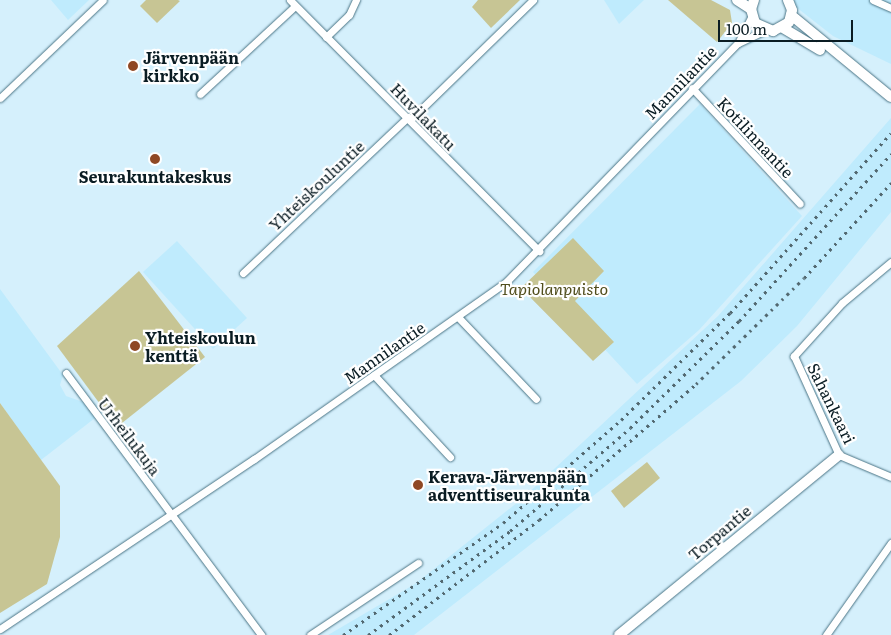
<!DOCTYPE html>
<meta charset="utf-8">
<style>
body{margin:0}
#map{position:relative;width:891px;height:635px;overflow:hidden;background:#d5f0fc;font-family:Literata,serif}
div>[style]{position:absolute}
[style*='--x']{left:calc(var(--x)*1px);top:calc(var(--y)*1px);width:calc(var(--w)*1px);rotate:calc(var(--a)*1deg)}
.built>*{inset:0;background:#bfebfd}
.green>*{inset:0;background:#c7c594}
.roads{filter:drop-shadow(0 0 1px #4a7485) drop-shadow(0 0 1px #4a7485)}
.street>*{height:7px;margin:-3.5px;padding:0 3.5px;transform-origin:3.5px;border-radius:3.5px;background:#fff}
.secondary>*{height:10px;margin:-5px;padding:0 5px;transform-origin:5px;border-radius:5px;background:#fff}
.rail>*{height:2.5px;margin-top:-1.25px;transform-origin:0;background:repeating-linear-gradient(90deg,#526870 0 2.5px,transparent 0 7.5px)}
.dots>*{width:14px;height:14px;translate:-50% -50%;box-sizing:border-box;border:2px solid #fff;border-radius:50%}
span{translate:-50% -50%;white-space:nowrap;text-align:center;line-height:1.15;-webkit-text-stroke:4.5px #fff;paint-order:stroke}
.poi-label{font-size:16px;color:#0a1c23;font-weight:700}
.left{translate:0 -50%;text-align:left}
.street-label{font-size:16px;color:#0a1c23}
.park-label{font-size:16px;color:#514e1d;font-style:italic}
.scale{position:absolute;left:718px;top:20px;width:135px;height:22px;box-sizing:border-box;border:2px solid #0a1c23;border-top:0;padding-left:6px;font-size:15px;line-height:18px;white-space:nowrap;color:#0a1c23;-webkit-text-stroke:4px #fff;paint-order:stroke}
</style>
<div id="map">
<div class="built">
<div style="clip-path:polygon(51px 0,89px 0,68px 20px)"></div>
<div style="clip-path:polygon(604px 0,644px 0,619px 24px)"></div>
<div style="clip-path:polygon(787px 0,891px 0,891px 64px,833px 36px)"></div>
<div style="clip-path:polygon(700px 104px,802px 216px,699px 330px,637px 384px,533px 272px)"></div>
<div style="clip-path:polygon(891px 118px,891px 212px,797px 326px,741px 381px,414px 635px,328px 635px,415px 584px,523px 498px,718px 316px)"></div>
<div style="clip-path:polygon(177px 241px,247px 318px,213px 349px,143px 272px)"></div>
<div style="clip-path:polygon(0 289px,63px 375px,60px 385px,66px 396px,83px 402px,95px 418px,41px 460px,0 403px)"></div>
</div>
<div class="green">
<div style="clip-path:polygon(146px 0,178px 0,180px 1px,157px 23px,140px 6px)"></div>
<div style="clip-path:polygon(478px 0,520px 0,491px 28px,472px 7px)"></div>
<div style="clip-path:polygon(668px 0,711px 0,730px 10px,732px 23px,717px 42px)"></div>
<div style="clip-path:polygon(573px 238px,604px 271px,575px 301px,614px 342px,593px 361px,521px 288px)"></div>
<div style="clip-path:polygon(139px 271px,205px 357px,117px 427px,57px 346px)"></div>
<div style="clip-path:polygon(0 403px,60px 486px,60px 537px,47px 584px,0 613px)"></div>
<div style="clip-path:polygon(647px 462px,660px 478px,624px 508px,611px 491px)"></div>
</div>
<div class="roads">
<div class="street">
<div style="--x:290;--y:0;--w:354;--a:45.2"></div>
<div style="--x:873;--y:0;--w:20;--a:24"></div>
<div style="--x:326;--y:37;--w:32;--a:-44"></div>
<div style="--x:349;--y:15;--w:17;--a:-65"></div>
<div style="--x:738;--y:43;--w:31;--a:-25"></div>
<div style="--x:692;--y:88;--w:158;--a:47"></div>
<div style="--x:200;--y:94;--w:129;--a:-42.8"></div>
<div style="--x:0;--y:98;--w:142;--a:-43.6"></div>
<div style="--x:410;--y:120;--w:172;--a:-44.3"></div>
<div style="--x:891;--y:262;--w:64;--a:140.1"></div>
<div style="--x:842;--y:303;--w:72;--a:132.2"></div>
<div style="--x:794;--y:356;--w:109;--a:65.6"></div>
<div style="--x:839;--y:455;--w:56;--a:22.9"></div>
<div style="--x:243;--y:273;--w:227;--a:-43.4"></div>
<div style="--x:458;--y:317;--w:113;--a:46.4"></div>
<div style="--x:66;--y:373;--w:327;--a:53.3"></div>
<div style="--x:374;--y:375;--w:112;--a:47.2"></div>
<div style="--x:0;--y:629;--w:306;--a:-33.8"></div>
<div style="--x:254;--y:459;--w:309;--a:-35.1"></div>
<div style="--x:507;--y:281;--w:332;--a:-45.9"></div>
<div style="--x:738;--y:43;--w:29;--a:-63"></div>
<div style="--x:310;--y:635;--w:130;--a:-33.7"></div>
<div style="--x:826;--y:635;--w:113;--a:-54.8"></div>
</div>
<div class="secondary">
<div style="--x:737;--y:0;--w:17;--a:33"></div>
<div style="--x:754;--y:0;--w:9;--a:108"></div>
<div style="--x:751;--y:9;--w:15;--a:74"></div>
<div style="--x:755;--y:23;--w:20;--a:24"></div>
<div style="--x:773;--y:31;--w:18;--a:-29"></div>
<div style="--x:789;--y:22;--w:12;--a:-76"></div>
<div style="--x:792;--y:10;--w:11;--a:-112"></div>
<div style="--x:791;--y:15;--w:129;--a:39.4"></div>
<div style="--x:783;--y:28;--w:43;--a:30.7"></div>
<div style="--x:619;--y:635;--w:284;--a:-39.3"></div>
</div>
</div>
<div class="rail">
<div style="--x:343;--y:635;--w:195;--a:-35"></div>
<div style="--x:503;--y:523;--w:157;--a:-41.1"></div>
<div style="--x:621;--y:420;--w:153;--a:-44.5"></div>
<div style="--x:730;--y:313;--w:241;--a:-48.2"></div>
<div style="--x:368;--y:635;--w:176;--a:-36.2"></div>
<div style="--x:510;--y:531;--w:158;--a:-40.6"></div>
<div style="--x:630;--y:428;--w:153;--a:-44.5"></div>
<div style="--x:739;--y:321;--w:226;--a:-47.7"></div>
<div style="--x:389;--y:635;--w:189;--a:-37.5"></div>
<div style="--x:539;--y:520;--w:208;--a:-40.9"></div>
<div style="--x:696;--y:384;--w:151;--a:-44.5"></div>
<div style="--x:804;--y:278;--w:129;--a:-47.5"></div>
</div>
<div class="dots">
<div style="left:133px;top:66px;background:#8f4824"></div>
<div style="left:155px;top:159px;background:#8f4824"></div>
<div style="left:135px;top:346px;background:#8f4824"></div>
<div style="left:418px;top:485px;background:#8f4824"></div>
</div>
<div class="poi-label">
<span class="left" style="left:143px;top:66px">Järvenpään<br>kirkko</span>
<span style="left:155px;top:176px">Seurakuntakeskus</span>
<span class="left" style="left:145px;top:346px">Yhteiskoulun<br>kenttä</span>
<span class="left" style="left:428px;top:485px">Kerava-Järvenpään<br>adventtiseurakunta</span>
</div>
<div class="street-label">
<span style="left:680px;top:82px;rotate:-46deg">Mannilantie</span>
<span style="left:424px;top:116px;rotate:46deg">Huvilakatu</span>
<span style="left:756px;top:137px;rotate:47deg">Kotilinnantie</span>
<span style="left:316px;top:185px;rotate:-43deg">Yhteiskouluntie</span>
<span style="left:384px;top:352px;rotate:-35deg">Mannilantie</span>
<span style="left:832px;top:403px;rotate:64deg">Sahankaari</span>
<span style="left:130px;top:436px;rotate:53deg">Urheilukuja</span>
<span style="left:719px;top:532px;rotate:-40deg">Torpantie</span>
</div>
<div class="park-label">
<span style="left:554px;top:288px">Tapiolanpuisto</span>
</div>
<div class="scale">100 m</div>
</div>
